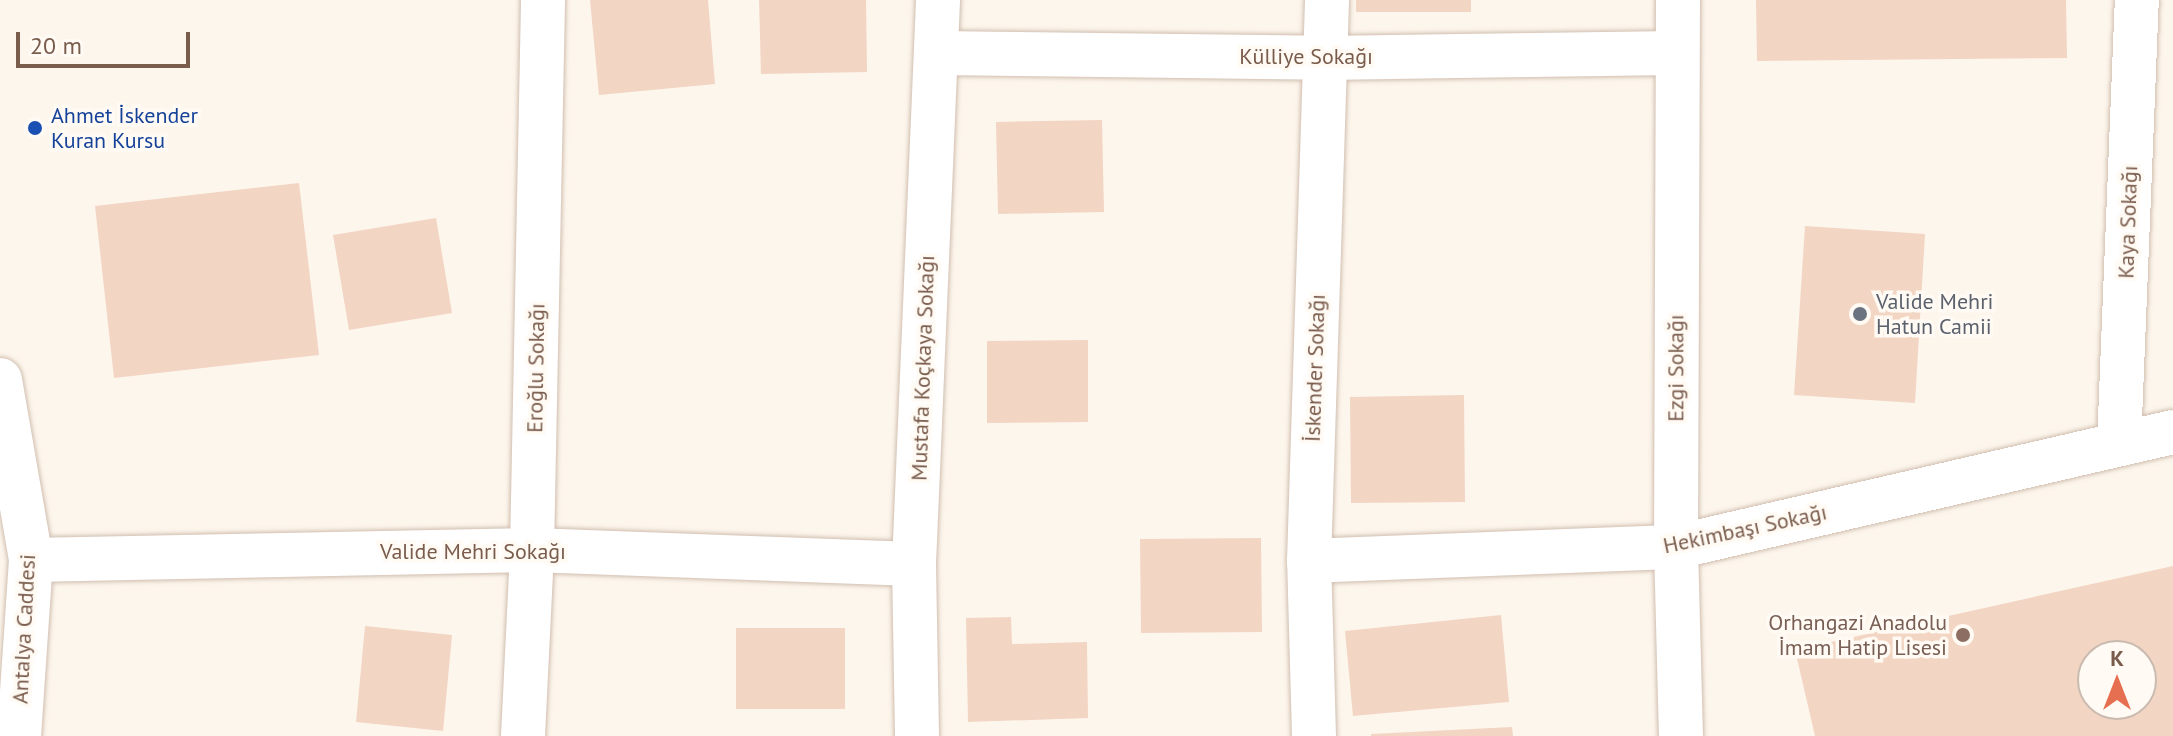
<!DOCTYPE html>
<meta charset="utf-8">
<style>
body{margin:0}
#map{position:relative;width:2173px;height:736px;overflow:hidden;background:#fdf6ec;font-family:"PT Sans",sans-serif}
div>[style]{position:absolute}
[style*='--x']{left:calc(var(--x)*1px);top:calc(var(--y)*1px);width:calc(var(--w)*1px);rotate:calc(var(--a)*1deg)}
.building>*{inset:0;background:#f3d5c3}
.roads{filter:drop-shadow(0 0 2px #d1beb0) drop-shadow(0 0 2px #d1beb0)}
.minor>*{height:44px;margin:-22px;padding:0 22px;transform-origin:22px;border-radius:22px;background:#fff}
.tertiary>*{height:44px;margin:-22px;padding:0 22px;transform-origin:22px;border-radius:22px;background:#fff}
.dots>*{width:22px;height:22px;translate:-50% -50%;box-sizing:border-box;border:4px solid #fffaf3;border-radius:50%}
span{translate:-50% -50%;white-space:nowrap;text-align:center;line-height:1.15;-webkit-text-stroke:7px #fffaf3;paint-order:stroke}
.street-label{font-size:22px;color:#7a5c4d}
.transit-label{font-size:22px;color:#164399}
.left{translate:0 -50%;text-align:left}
.worship-label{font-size:22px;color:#5b616d}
.education-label{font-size:22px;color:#785e54}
.right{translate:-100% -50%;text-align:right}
.north{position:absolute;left:2077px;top:640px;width:80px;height:80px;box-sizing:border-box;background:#fffaf3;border:2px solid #cabbb1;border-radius:50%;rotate:0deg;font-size:22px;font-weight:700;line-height:32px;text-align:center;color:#7a5c4d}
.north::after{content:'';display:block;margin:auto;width:28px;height:36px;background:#e76f51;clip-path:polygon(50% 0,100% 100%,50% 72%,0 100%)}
.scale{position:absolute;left:16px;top:32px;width:174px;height:36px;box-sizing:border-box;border:4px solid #7a5c4d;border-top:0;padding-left:10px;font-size:24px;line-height:28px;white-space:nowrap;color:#7a5c4d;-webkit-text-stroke:6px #fffaf3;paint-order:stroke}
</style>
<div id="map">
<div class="building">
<div style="clip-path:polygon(590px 0,708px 0,715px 84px,599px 95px)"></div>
<div style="clip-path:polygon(759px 0,866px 0,867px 72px,761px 74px)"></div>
<div style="clip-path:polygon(1356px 0,1471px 0,1471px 12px,1356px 12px)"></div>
<div style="clip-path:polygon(1756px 0,2066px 0,2067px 58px,1757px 61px)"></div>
<div style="clip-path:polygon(1102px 120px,1104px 212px,998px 214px,996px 122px)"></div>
<div style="clip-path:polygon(299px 183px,319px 355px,114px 378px,95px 206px)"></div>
<div style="clip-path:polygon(436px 218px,452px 313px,349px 330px,333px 235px)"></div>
<div style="clip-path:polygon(1805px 226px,1925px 234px,1915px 403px,1794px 395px)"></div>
<div style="clip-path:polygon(1088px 340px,1088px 422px,987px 423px,987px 341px)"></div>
<div style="clip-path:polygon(1464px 395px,1465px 502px,1351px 503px,1350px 397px)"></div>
<div style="clip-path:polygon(1261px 538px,1262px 632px,1141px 633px,1140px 539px)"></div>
<div style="clip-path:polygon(evenodd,2173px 566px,2173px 736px,1815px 736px,1795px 650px,2173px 566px,2093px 656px,2141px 656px,2141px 704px,2093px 704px,2093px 656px)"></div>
<div style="clip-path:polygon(1501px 615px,1509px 702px,1353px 716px,1345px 631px)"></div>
<div style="clip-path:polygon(1011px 617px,1012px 644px,1087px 642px,1088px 718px,968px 722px,966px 618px)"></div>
<div style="clip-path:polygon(365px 626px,452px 635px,443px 731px,356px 722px)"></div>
<div style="clip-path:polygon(736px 628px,845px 628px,845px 709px,736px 709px)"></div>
<div style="clip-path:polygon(1512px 727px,1513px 736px,1371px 736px,1371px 734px)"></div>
</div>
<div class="roads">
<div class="minor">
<div style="--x:1678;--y:0;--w:547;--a:90.21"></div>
<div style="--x:1676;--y:547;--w:189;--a:88.5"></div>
<div style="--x:936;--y:53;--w:388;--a:0.7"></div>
<div style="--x:1324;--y:58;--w:352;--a:-0.8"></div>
<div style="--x:2119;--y:444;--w:444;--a:-87.7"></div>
<div style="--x:31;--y:560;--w:501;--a:-1.14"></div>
<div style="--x:532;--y:550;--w:382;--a:2.1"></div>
<div style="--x:1309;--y:561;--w:367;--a:-2.2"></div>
<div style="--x:1676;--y:547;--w:510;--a:-13.03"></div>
<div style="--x:523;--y:736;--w:186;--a:-87.2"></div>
<div style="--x:532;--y:550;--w:550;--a:-88.85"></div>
<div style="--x:917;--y:736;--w:172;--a:-91"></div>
<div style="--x:914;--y:564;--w:565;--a:-87.56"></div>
<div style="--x:1314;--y:736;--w:175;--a:-91.6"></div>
<div style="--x:1309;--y:561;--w:561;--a:-88.16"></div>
</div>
<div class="tertiary">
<div style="--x:0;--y:380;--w:183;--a:80.2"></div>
<div style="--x:31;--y:560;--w:176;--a:93.9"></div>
</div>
</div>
<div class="dots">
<div style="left:35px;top:128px;background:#1a4fb4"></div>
<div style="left:1860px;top:314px;background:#6b7280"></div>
<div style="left:1963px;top:635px;background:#8d6e63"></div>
</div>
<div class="street-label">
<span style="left:1306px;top:57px">Külliye Sokağı</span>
<span style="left:2128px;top:222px;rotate:-88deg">Kaya Sokağı</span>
<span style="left:536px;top:368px;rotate:-89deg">Eroğlu Sokağı</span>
<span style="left:923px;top:368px;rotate:-88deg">Mustafa Koçkaya Sokağı</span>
<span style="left:1315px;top:368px;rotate:-88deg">İskender Sokağı</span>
<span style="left:1676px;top:368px;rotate:-90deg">Ezgi Sokağı</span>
<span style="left:1745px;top:529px;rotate:-12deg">Hekimbaşı Sokağı</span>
<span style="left:473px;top:552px">Valide Mehri Sokağı</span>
<span style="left:24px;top:629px;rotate:-87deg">Antalya Caddesi</span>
</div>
<div class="transit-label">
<span class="left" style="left:51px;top:128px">Ahmet İskender<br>Kuran Kursu</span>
</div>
<div class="worship-label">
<span class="left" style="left:1876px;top:314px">Valide Mehri<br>Hatun Camii</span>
</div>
<div class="education-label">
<span class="right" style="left:1947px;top:635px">Orhangazi Anadolu<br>İmam Hatip Lisesi</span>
</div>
<div class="north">K</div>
<div class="scale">20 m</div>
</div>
